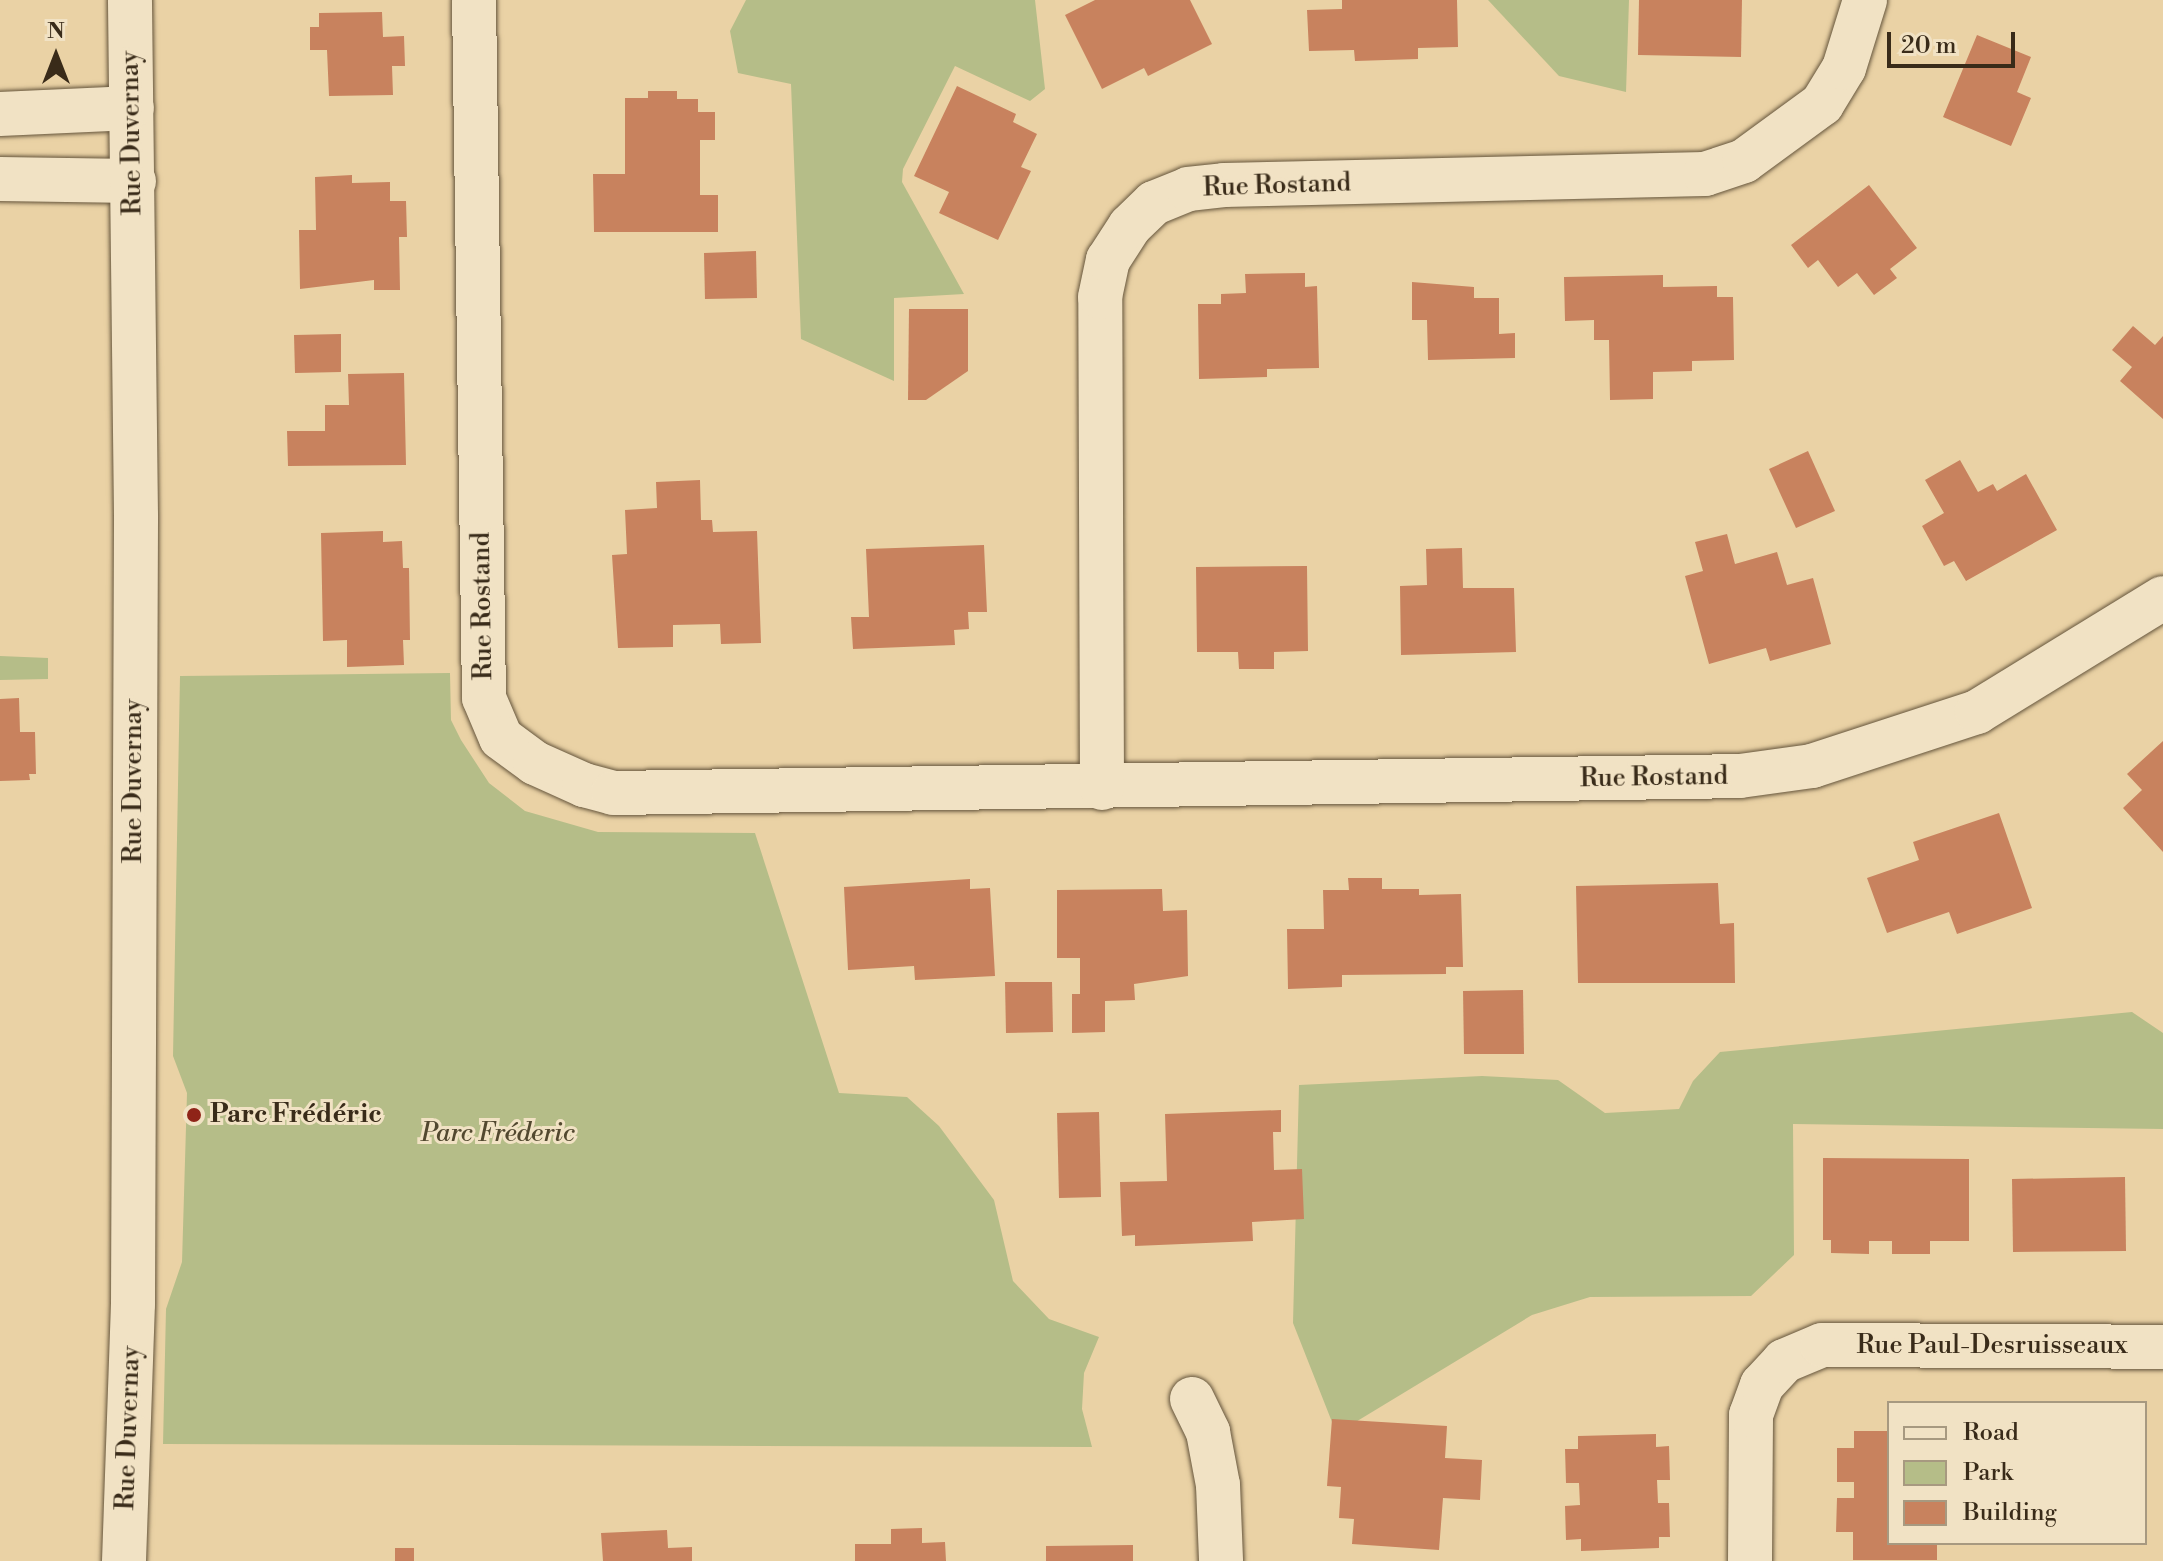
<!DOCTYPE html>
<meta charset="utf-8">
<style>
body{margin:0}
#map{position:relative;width:2163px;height:1561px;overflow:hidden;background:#ead2a5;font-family:"Libre Bodoni",serif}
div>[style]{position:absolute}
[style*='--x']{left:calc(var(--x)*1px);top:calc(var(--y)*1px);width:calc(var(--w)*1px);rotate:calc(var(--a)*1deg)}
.green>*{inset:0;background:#b5bd88}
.building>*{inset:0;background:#c8825e}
.roads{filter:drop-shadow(0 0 2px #65553c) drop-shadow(0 0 2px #65553c)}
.street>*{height:44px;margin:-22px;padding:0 22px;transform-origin:22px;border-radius:22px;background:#f1e2c4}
.dots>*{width:22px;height:22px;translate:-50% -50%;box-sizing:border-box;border:4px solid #f1e2c4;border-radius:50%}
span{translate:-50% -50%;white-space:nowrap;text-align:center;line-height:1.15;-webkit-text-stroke:6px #f1e2c4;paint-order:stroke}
.street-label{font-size:26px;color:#392b19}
.poi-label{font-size:26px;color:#392b19;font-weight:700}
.left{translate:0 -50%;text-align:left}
.park-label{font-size:26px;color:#52482f;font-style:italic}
.legend{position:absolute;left:1887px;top:1401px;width:260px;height:144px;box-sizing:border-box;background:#f1e2c4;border:2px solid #a79980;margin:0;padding:10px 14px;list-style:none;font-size:24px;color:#392b19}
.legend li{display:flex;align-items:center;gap:16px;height:40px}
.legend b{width:40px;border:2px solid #a79980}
.north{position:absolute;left:16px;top:16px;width:80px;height:80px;-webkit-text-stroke:6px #f1e2c4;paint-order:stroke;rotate:0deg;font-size:22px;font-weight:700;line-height:32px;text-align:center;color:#392b19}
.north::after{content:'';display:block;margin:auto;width:28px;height:36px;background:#392b19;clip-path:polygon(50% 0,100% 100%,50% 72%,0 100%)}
.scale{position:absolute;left:1887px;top:32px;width:128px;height:36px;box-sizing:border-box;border:4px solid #392b19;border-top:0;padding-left:10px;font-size:24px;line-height:28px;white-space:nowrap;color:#392b19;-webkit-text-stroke:6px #f1e2c4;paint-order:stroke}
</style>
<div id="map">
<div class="green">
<div style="clip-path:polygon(746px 0,1035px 0,1045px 89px,1030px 101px,955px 66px,903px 169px,902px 182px,964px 294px,894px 298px,894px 381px,801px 339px,791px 84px,738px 73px,730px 31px)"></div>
<div style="clip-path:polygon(1488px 0,1629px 0,1626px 92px,1559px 76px)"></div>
<div style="clip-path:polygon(0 656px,48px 658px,48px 679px,0 680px)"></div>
<div style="clip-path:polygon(450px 673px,451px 720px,461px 740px,489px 783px,525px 811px,598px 832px,755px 833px,839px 1093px,907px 1097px,939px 1126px,994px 1200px,1013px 1281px,1049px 1319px,1099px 1337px,1084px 1373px,1082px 1409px,1092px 1447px,163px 1444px,166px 1309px,182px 1262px,187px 1093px,173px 1056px,180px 676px)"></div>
<div style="clip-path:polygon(2132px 1012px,2163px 1033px,2163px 1129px,1793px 1124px,1794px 1255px,1751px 1296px,1590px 1297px,1532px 1315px,1349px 1426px,1332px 1422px,1293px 1323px,1299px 1085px,1482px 1076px,1558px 1080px,1605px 1113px,1679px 1109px,1693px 1081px,1720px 1052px)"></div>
</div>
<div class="building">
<div style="clip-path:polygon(1095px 0,1190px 0,1212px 44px,1148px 76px,1144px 68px,1102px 89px,1065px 15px)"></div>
<div style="clip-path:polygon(1342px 0,1457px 0,1458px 47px,1418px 48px,1418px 59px,1355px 61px,1354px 50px,1309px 51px,1307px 10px,1342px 9px)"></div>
<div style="clip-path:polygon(1639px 0,1742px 0,1741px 57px,1638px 55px)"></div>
<div style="clip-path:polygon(382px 12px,383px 37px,404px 36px,405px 66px,392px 66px,393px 95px,329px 96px,327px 50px,310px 50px,310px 27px,319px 27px,319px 13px)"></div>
<div style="clip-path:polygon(1977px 35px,2031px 57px,2017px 92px,2031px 98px,2011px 146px,1943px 117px)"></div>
<div style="clip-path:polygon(957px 86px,1016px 114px,1013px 122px,1037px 134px,1021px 167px,1031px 171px,998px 240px,939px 213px,949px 192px,914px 176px)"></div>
<div style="clip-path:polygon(648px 91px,677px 91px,677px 99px,698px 99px,698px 112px,715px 112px,715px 140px,700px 140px,700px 195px,718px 195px,718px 232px,594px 232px,593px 174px,625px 174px,625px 98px,648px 98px)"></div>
<div style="clip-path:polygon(352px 175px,352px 183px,390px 182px,390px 201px,406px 201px,407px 237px,399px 237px,400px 290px,374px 290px,374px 280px,300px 289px,299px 230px,316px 230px,315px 177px)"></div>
<div style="clip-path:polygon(1869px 185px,1917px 248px,1890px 269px,1897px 278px,1874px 295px,1857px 273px,1838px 287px,1818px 260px,1808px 268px,1791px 245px)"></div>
<div style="clip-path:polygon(756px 251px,757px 298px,705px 299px,704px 253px)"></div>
<div style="clip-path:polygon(1305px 273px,1305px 287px,1317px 286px,1319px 368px,1267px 369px,1267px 377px,1199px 379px,1198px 304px,1221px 304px,1221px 294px,1246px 293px,1245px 274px)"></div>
<div style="clip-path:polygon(1663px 275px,1663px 287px,1717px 286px,1717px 297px,1733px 297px,1734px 360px,1692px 361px,1692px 371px,1653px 372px,1653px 399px,1610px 400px,1609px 340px,1594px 340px,1594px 320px,1565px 321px,1564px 277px)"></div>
<div style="clip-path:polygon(1412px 282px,1474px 287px,1474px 298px,1499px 298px,1499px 334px,1515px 333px,1515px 358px,1428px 360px,1427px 320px,1412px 320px)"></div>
<div style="clip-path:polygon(909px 309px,968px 309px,968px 371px,926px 400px,908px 400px)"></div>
<div style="clip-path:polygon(2133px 326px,2155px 345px,2163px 336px,2163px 419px,2120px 381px,2132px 367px,2112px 350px)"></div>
<div style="clip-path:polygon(341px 334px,341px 372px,295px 373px,294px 335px)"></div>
<div style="clip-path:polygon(404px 373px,406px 465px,288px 466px,287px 431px,325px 431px,325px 405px,349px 405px,348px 374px)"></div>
<div style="clip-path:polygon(1808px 451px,1835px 511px,1796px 528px,1769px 469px)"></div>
<div style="clip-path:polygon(1960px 460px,1978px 492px,1993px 484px,1997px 491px,2026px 474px,2057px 530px,1966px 581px,1954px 561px,1944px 566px,1922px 526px,1944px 513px,1925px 480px)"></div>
<div style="clip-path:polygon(700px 480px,701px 520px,712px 520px,713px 532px,757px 531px,761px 643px,721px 644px,720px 624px,673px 625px,673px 647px,618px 648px,612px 555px,627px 554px,625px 510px,657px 508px,656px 482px)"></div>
<div style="clip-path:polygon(383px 531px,383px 542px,402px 541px,403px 568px,409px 568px,410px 640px,403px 640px,404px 665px,347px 667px,347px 640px,323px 641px,321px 533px)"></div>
<div style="clip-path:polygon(1727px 534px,1735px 564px,1777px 552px,1787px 585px,1813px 578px,1831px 644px,1770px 661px,1766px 648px,1709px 664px,1685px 576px,1703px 571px,1695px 542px)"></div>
<div style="clip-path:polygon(984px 545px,987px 612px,968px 612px,969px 629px,954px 630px,955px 645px,853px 649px,851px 617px,869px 617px,866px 549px)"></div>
<div style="clip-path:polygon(1462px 548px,1463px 588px,1514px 588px,1516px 652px,1401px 655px,1400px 586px,1427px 585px,1426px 549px)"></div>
<div style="clip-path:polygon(1307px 566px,1308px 651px,1274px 652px,1274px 669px,1239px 669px,1238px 652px,1197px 652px,1196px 567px)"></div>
<div style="clip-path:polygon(19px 698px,20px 732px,35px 732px,36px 774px,29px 774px,30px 780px,0 781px,0 699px)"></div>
<div style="clip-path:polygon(2163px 741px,2163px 852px,2123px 808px,2142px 790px,2127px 774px)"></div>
<div style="clip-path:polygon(1999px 813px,2032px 908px,1957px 934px,1949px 912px,1887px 933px,1867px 878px,1919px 860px,1913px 842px)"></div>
<div style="clip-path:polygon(1348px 878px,1382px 878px,1382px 889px,1419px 889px,1419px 895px,1461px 894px,1463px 967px,1446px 967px,1446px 974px,1342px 975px,1342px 987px,1288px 989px,1287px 929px,1324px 929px,1323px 890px,1349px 890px)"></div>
<div style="clip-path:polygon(970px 879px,970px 889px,990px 888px,995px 976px,915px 980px,914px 966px,848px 970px,844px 887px)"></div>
<div style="clip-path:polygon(1718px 883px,1720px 924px,1734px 923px,1735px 983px,1578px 983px,1576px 886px)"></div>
<div style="clip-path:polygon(1162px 889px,1163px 911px,1187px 910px,1188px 976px,1134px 984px,1135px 1000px,1105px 1001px,1105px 1032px,1072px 1033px,1072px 994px,1080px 994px,1080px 958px,1057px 958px,1057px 890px)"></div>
<div style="clip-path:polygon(1005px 982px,1052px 982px,1053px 1032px,1006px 1033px)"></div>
<div style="clip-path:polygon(1523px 990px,1524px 1054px,1464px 1054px,1463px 991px)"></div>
<div style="clip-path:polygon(1281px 1110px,1281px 1132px,1273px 1132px,1274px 1170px,1302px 1169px,1304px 1219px,1252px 1222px,1253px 1241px,1135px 1246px,1135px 1235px,1122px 1236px,1120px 1182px,1167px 1181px,1165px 1114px)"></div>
<div style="clip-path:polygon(1099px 1112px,1101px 1197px,1059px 1198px,1057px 1113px)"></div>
<div style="clip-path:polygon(1823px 1158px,1969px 1159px,1969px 1241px,1930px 1241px,1930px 1254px,1892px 1254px,1892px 1241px,1869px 1241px,1869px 1254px,1831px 1253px,1831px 1240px,1823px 1240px)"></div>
<div style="clip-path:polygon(2125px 1177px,2126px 1251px,2013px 1252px,2012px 1179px)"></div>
<div style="clip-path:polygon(1332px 1419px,1447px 1426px,1445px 1458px,1482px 1460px,1480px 1500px,1443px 1498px,1439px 1550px,1352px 1544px,1354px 1519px,1339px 1518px,1341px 1487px,1327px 1486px)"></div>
<div style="clip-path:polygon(1854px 1431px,1889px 1431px,1889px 1543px,1937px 1543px,1937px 1560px,1853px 1560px,1853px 1532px,1836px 1532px,1837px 1498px,1854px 1498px,1854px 1482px,1837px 1482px,1837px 1448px,1854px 1448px)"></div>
<div style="clip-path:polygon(1656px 1434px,1656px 1447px,1669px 1446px,1670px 1480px,1657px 1480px,1658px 1503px,1669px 1503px,1670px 1537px,1659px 1537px,1659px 1548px,1581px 1551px,1581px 1539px,1566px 1540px,1565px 1506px,1580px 1505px,1579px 1483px,1566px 1483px,1565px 1449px,1578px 1449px,1578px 1436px)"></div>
<div style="clip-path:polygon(922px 1528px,922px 1543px,945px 1542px,946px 1561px,855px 1561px,855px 1544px,891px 1544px,891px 1529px)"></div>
<div style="clip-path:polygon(667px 1530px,668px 1548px,692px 1547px,692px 1561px,603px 1561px,601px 1533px)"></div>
<div style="clip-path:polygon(1133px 1545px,1133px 1561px,1046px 1561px,1046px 1546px)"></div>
<div style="clip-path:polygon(395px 1548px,414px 1548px,414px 1561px,395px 1561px)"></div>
</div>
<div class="roads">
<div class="street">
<div style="--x:474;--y:0;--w:698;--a:89.18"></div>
<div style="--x:484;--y:698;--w:43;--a:67"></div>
<div style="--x:501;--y:738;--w:42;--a:36.3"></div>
<div style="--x:535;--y:763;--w:54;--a:24.2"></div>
<div style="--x:584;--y:785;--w:30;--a:15"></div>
<div style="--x:613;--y:793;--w:1127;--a:-0.86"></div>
<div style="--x:1740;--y:776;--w:73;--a:-7.9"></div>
<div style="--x:1812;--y:766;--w:174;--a:-18.1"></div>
<div style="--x:1977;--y:712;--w:218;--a:-31.5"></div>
<div style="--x:0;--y:114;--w:132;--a:-2.6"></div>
<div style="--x:0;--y:179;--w:134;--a:0.9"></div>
<div style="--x:1102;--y:788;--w:491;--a:-90.2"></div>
<div style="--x:1100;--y:297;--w:38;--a:-78"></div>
<div style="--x:1108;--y:260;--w:40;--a:-57.1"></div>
<div style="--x:1130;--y:226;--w:33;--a:-44"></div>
<div style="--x:1154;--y:203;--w:37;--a:-22"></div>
<div style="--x:1188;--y:189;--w:36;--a:-6"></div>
<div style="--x:1224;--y:185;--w:481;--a:-1.3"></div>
<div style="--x:1705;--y:174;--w:41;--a:-18.4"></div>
<div style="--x:1744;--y:161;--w:97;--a:-36.2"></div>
<div style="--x:1822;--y:104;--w:42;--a:-58.6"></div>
<div style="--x:1844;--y:68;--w:71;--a:-72.8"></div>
<div style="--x:1192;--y:1399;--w:37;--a:64"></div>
<div style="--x:1208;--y:1432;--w:54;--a:79.3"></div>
<div style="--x:1218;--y:1485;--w:76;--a:87.7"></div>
<div style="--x:124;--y:1561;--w:257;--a:-88"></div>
<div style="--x:133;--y:1304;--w:788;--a:-89.78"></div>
<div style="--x:136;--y:516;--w:516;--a:-90.67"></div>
<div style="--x:1750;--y:1561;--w:146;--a:-89.6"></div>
<div style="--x:1751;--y:1415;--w:32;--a:-70"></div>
<div style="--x:1762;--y:1385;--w:33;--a:-47"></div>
<div style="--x:1784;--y:1361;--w:41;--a:-22.8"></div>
<div style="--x:1822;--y:1345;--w:341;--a:0.3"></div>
</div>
</div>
<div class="dots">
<div style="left:194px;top:1115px;background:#8f2418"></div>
</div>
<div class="street-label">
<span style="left:132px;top:133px;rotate:-91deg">Rue Duvernay</span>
<span style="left:1277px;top:186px;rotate:-2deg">Rue Rostand</span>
<span style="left:483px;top:606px;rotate:-91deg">Rue Rostand</span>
<span style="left:1654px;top:778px;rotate:-1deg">Rue Rostand</span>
<span style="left:134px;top:781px;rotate:-90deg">Rue Duvernay</span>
<span style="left:1992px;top:1346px">Rue Paul-Desruisseaux</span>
<span style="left:129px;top:1428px;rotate:-88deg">Rue Duvernay</span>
</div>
<div class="poi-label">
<span class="left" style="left:210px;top:1115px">Parc Frédéric</span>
</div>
<div class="park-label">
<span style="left:498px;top:1134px">Parc Fréderic</span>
</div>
<ul class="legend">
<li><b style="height:10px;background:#f1e2c4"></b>Road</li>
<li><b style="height:22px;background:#b5bd88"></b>Park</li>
<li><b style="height:22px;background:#c8825e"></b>Building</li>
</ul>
<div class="north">N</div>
<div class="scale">20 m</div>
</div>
